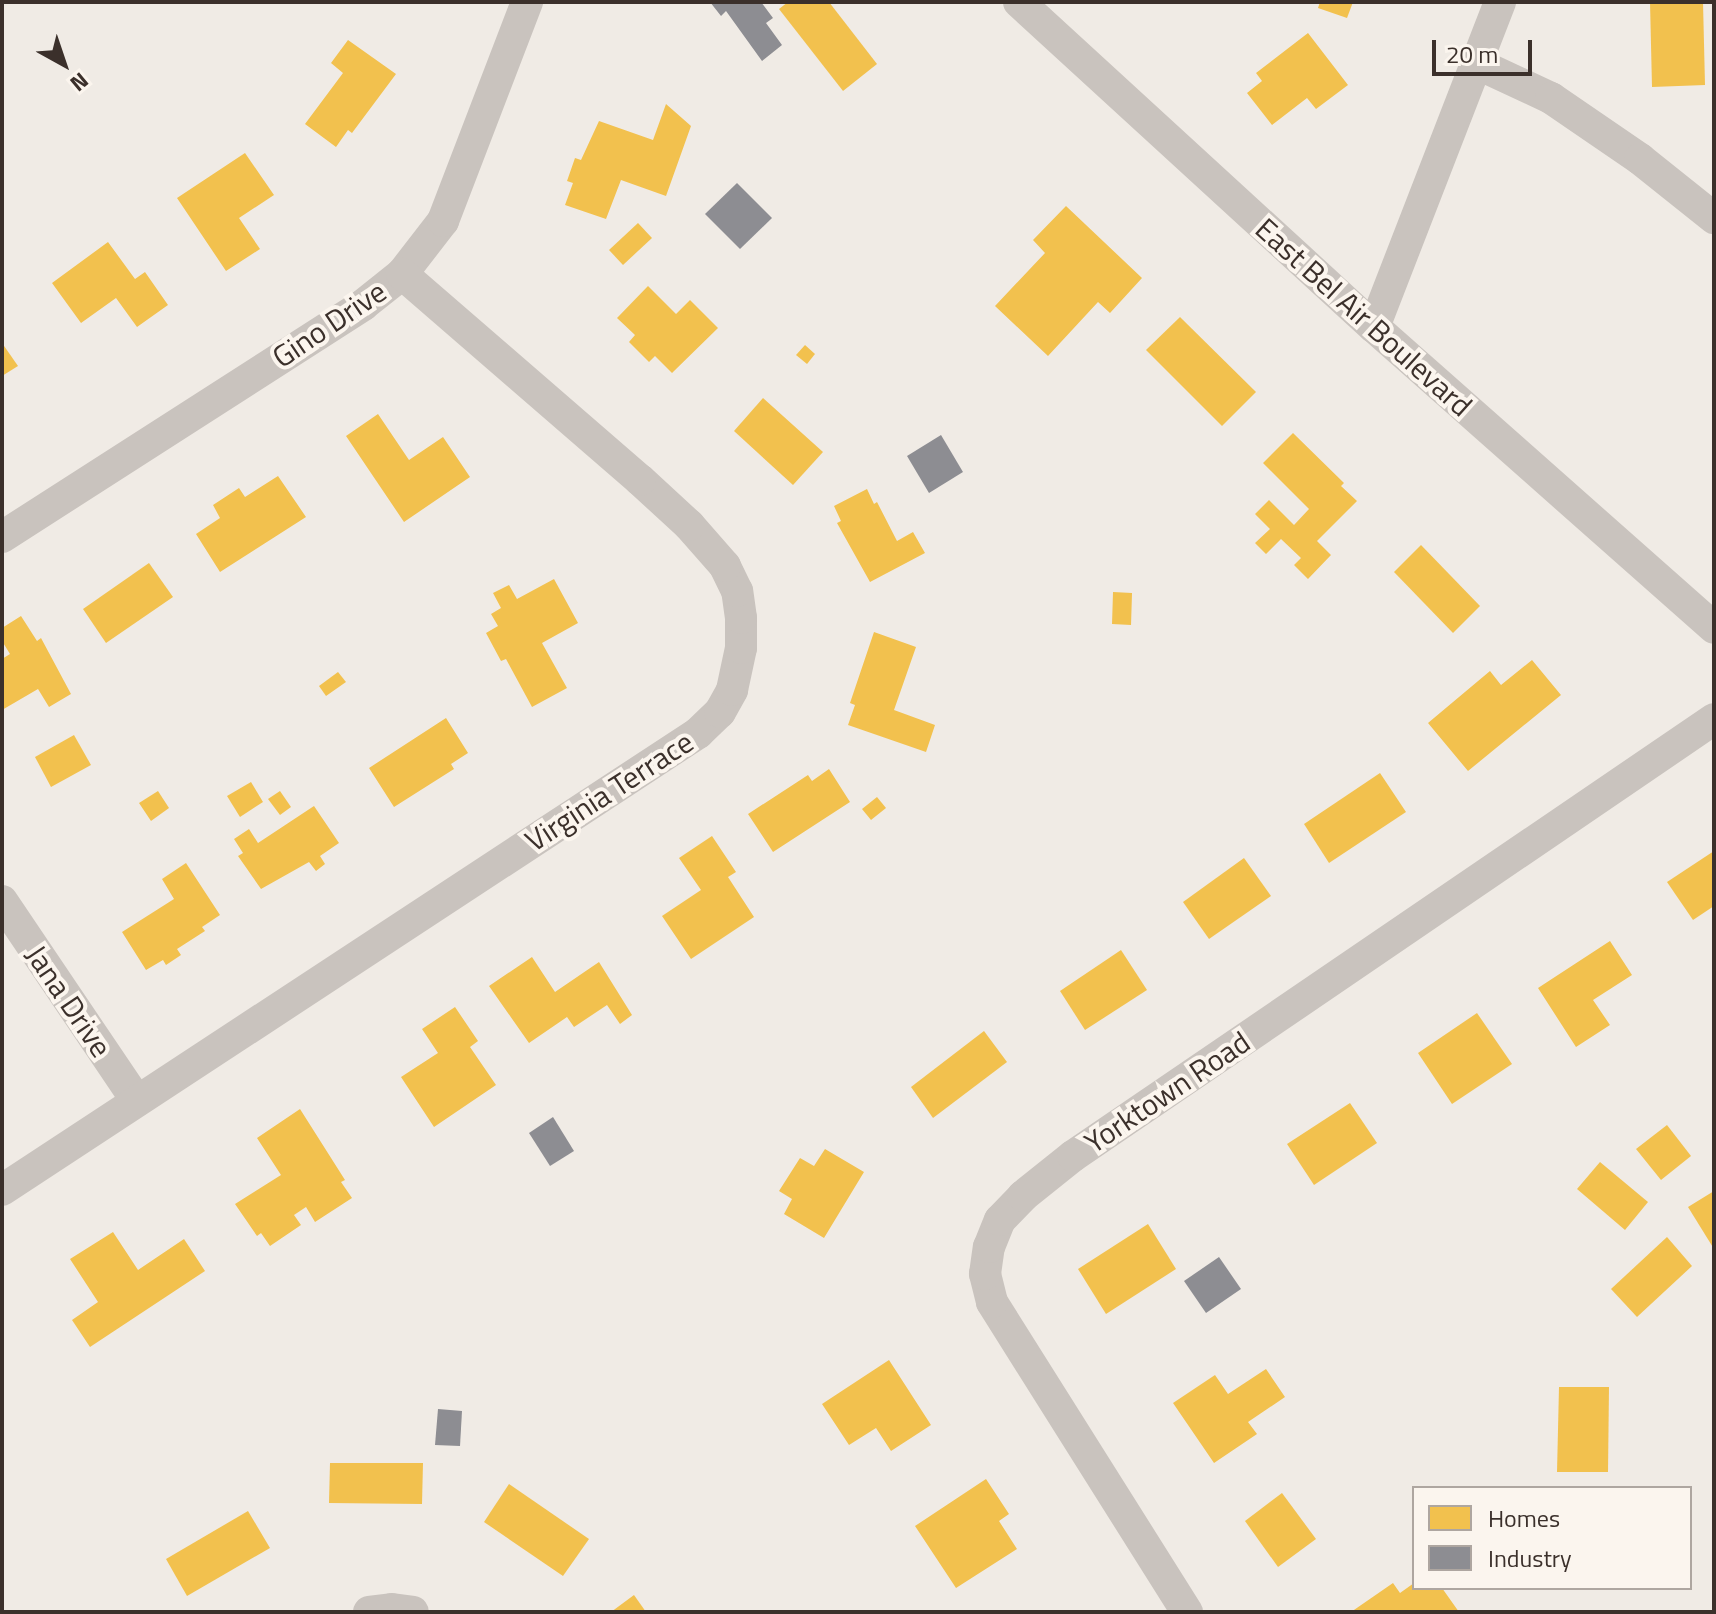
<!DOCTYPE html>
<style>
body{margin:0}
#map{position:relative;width:1716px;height:1614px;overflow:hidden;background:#f0ebe5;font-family:"Titillium Web",sans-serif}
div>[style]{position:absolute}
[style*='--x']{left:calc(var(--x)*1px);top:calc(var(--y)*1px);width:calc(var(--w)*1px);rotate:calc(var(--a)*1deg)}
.homes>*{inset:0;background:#f2c14e}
.industry>*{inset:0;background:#8d8d92}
.minor>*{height:32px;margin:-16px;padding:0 16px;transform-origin:16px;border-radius:16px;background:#c9c3be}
span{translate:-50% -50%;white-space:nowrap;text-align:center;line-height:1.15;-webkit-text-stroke:8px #fbf5ee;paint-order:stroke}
.street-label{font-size:30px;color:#3b302b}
.frame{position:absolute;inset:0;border:4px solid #3b302b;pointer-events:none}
.legend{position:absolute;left:1412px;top:1486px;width:280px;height:104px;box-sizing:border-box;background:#fbf5ee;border:2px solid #aea6a0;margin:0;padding:10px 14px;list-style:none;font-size:24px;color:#3b302b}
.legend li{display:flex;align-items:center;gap:16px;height:40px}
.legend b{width:40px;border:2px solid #aea6a0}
.north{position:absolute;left:24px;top:24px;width:80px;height:80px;-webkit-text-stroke:6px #fbf5ee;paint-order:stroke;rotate:140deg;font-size:22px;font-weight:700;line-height:32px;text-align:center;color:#3b302b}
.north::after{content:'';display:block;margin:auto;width:28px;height:36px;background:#3b302b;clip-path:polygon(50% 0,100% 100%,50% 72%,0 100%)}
.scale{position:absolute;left:1432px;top:40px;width:100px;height:36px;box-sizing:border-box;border:4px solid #3b302b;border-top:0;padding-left:10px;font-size:24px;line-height:28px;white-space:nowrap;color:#3b302b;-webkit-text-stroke:6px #fbf5ee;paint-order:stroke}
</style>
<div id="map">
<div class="homes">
<div style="clip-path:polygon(788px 2px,829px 2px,877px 64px,843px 91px,779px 9px)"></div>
<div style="clip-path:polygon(1320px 2px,1353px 2px,1347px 18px,1318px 8px)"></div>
<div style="clip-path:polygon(1650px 2px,1703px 2px,1705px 85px,1652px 87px)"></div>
<div style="clip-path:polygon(1308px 33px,1348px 85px,1316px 109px,1307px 98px,1272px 125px,1247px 93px,1262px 81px,1256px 73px)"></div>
<div style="clip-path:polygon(348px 40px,396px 74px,352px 133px,348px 130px,336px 147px,305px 124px,343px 73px,331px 63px)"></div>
<div style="clip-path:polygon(666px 104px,691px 126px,666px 196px,621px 180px,606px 219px,565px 205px,573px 183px,567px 181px,575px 158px,581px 160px,599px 121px,653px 140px)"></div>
<div style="clip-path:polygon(245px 153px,274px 195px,239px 218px,260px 249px,226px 271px,177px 198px)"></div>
<div style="clip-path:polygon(1066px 206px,1142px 278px,1110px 313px,1098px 302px,1048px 356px,995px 306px,1045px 253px,1033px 240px)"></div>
<div style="clip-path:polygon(638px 223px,652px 238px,623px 265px,609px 250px)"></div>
<div style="clip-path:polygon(108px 242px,135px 279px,145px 272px,168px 305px,137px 327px,116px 298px,81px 323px,52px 283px)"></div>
<div style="clip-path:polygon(648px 286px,676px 314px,690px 300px,718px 328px,672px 373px,655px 356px,649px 362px,629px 342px,635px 335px,617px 318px)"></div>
<div style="clip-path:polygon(1180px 317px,1256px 392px,1222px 426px,1146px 350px)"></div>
<div style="clip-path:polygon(2px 343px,18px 366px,2px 376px)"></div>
<div style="clip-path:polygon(805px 345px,815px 354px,807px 364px,796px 355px)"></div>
<div style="clip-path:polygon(763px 398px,823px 452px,793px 485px,734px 431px)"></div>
<div style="clip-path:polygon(378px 414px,409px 460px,443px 437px,470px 477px,404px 522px,346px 436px)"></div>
<div style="clip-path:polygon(1293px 433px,1344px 483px,1341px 486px,1357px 501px,1317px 541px,1331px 555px,1308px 579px,1294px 565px,1301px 558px,1281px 539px,1266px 554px,1255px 543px,1270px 529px,1255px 514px,1269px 500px,1294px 525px,1309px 509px,1263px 463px)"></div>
<div style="clip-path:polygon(278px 476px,306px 517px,220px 572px,196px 534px,220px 518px,213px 505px,239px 488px,245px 497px)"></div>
<div style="clip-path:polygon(867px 489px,874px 504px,877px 502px,897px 541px,913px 532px,925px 553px,870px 582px,837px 523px,841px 521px,834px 506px)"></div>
<div style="clip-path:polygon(1421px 545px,1480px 606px,1453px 633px,1394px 572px)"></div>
<div style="clip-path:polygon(149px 563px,173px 597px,106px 643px,83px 609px)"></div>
<div style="clip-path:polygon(554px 579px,578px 623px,542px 643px,567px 688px,532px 707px,506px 659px,501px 661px,486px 633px,498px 626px,491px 614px,501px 608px,493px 593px,509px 585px,517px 599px)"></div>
<div style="clip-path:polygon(1113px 592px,1132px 593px,1131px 625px,1112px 624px)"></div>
<div style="clip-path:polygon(21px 616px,37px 641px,41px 638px,71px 694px,49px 707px,38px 689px,2px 710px,2px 659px,10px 654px,2px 641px,2px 628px)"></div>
<div style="clip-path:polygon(874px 632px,916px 647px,894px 710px,935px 725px,926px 752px,848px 725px,855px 705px,850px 703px)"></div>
<div style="clip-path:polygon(1532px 660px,1561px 695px,1468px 771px,1428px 723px,1490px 671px,1501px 685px)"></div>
<div style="clip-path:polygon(338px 672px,346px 682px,326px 696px,319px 686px)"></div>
<div style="clip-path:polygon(446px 718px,468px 753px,451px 764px,454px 769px,394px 807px,369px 768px)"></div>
<div style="clip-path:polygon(74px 735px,91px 765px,51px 787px,35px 757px)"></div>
<div style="clip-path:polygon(829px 769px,850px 802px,773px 852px,748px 814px,808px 775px,812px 781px)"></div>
<div style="clip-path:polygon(1380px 773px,1406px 812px,1329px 863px,1304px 824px)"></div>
<div style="clip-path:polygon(251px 782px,263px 802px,240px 817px,227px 796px)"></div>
<div style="clip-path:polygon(158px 791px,169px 808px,151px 821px,139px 803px)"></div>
<div style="clip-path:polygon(280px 791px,291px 807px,280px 815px,268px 799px)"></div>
<div style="clip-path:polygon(877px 797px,886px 808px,871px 820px,862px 809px)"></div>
<div style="clip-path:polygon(314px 806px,339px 843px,320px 856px,325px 864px,316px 871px,309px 862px,261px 889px,238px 856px,243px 853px,234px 839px,249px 829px,258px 843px)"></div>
<div style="clip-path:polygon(712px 836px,736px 872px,728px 877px,754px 917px,691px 959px,662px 916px,701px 890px,679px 858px)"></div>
<div style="clip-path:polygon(1714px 851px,1714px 906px,1693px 920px,1667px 882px)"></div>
<div style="clip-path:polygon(1244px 858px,1271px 896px,1209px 939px,1183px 902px)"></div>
<div style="clip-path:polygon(186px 863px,220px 915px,202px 927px,205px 931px,177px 949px,181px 955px,166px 965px,163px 960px,146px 970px,122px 932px,174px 899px,162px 879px)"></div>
<div style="clip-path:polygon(1610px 941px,1632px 975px,1593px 1000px,1610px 1025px,1576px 1047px,1538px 988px)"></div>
<div style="clip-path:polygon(1121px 950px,1147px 990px,1085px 1030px,1060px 991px)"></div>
<div style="clip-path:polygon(532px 957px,555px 992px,599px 962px,632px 1015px,620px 1024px,607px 1005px,574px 1027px,567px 1017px,529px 1043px,489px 986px)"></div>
<div style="clip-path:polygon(455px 1007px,478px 1041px,470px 1047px,496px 1085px,434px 1127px,401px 1077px,438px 1053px,422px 1029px)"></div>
<div style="clip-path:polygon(1477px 1013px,1512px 1064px,1452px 1104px,1418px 1053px)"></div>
<div style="clip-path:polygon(984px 1031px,1007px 1062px,933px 1118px,911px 1087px)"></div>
<div style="clip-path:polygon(1350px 1103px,1377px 1143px,1314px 1185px,1287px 1144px)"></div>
<div style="clip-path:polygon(300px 1109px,345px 1180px,341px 1182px,352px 1198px,315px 1222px,306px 1207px,294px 1215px,301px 1225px,270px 1246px,261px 1233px,257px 1236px,235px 1204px,281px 1175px,257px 1138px)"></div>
<div style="clip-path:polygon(1667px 1125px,1691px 1156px,1661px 1180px,1636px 1149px)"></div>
<div style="clip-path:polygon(825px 1149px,864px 1172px,824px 1238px,784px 1214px,792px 1199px,779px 1191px,800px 1158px,814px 1166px)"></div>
<div style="clip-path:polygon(1600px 1162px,1648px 1202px,1625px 1230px,1577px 1189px)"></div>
<div style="clip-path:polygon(1714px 1191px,1714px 1249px,1688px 1207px)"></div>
<div style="clip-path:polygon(1148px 1224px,1176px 1269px,1106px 1314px,1078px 1269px)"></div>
<div style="clip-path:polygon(113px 1232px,138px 1270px,184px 1239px,205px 1271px,90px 1347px,72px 1320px,98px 1302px,70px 1259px)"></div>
<div style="clip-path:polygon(1667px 1237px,1692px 1266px,1637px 1317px,1611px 1289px)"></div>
<div style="clip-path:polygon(889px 1360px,931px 1425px,891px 1451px,876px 1428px,849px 1445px,822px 1404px)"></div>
<div style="clip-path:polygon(1266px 1369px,1285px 1397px,1248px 1422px,1257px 1434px,1214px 1463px,1173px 1403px,1215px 1375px,1228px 1394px)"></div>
<div style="clip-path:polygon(1559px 1387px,1609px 1387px,1608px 1472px,1557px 1472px)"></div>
<div style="clip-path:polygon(330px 1463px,423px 1463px,422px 1504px,329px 1503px)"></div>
<div style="clip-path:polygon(986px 1479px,1009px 1514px,999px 1521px,1017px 1549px,956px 1588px,915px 1526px)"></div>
<div style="clip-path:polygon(509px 1484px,589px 1539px,563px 1576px,484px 1522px)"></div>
<div style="clip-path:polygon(1282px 1493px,1316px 1539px,1278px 1567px,1245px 1521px)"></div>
<div style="clip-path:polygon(248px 1511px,270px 1548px,187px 1596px,166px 1559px)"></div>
<div style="clip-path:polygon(1393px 1583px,1400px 1593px,1414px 1583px,1414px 1588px,1442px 1588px,1459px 1612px,1351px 1612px)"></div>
<div style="clip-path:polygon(634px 1595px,646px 1612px,611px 1612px)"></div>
</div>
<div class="industry">
<div style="clip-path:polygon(710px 2px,761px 2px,773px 18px,766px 23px,782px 45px,762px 61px,726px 11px,721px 16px)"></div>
<div style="clip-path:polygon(737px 183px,772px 218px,740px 249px,705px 214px)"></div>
<div style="clip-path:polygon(941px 435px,963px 472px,929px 493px,907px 456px)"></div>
<div style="clip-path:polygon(553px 1117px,574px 1151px,550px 1166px,529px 1133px)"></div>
<div style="clip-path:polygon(1219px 1257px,1241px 1289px,1206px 1313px,1184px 1281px)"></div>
<div style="clip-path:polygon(438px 1409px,462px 1411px,460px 1446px,435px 1445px)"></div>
</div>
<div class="minor">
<div style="--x:1019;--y:2;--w:481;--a:42.5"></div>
<div style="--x:1374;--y:327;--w:454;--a:41.5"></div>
<div style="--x:1478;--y:64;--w:81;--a:25"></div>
<div style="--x:1551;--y:98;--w:108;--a:34.4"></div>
<div style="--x:1640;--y:159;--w:95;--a:38.6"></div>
<div style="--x:1374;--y:327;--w:349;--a:-68.8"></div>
<div style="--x:2;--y:537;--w:429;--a:-32.7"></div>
<div style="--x:363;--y:305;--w:50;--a:-38.5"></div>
<div style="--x:402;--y:274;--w:67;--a:-52.3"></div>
<div style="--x:443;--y:221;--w:235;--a:-69"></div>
<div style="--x:2;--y:901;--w:241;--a:56"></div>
<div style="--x:2;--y:1190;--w:833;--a:-33.29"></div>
<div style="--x:698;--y:733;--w:30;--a:-44"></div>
<div style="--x:720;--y:712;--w:25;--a:-61"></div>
<div style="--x:732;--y:690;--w:43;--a:-77.9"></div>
<div style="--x:741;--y:648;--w:30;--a:-90"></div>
<div style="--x:741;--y:618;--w:27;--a:-98"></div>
<div style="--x:737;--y:591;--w:28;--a:-116"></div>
<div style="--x:725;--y:566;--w:55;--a:-131.3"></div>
<div style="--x:689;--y:525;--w:67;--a:-137.4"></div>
<div style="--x:640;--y:480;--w:315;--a:-139.1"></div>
<div style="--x:369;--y:1612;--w:23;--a:-7"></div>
<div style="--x:392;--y:1609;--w:21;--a:8"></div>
<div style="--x:1187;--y:1612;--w:366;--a:-122.2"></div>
<div style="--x:992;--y:1302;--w:29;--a:-104"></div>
<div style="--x:985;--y:1274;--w:27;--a:-82"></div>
<div style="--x:989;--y:1247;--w:29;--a:-68"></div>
<div style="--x:1000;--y:1220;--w:33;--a:-46"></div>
<div style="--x:1023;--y:1196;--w:64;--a:-38.7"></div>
<div style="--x:1073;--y:1156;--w:776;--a:-34.28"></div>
</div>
<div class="street-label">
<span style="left:1364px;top:317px;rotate:42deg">East Bel Air Boulevard</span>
<span style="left:329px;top:324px;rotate:-34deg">Gino Drive</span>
<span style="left:609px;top:791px;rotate:-33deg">Virginia Terrace</span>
<span style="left:69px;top:1001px;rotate:56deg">Jana Drive</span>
<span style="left:1167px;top:1092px;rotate:-34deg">Yorktown Road</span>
</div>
<div class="frame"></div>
<ul class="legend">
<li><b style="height:22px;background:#f2c14e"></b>Homes</li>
<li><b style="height:22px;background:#8d8d92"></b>Industry</li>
</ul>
<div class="north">N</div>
<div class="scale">20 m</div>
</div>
